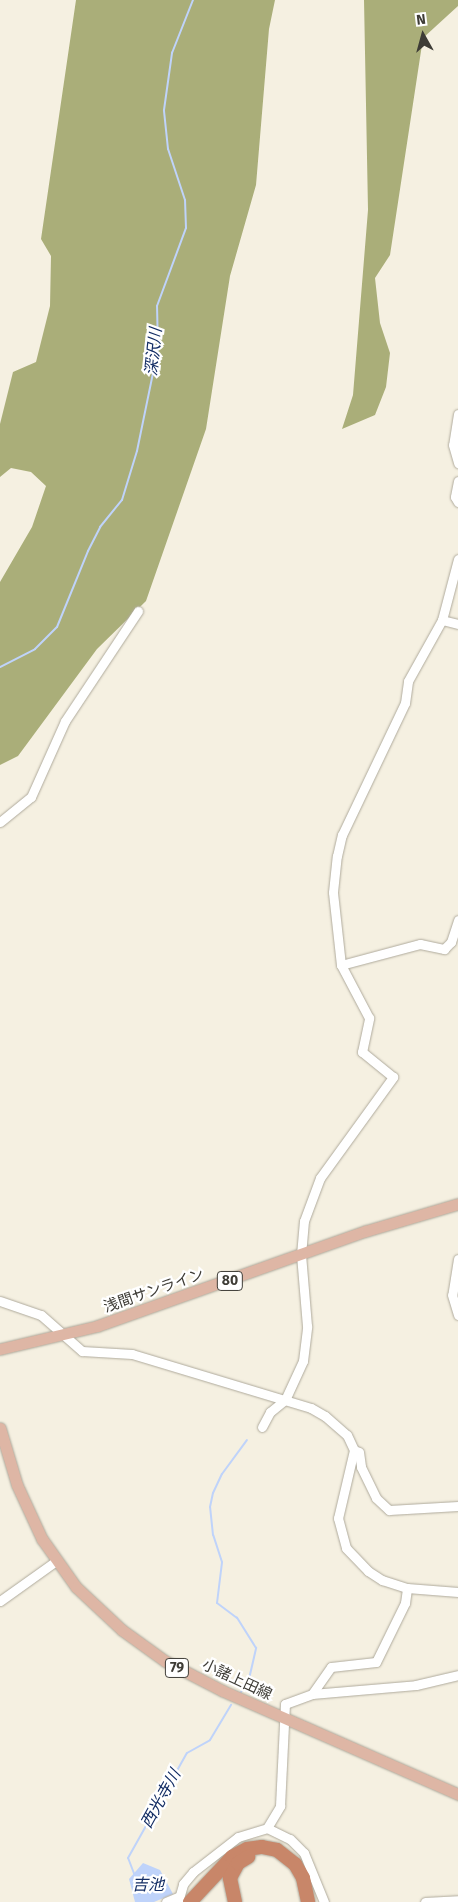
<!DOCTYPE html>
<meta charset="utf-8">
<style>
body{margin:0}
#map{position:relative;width:458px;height:1902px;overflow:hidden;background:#f5f0e1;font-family:"Fira Sans","Noto Sans JP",sans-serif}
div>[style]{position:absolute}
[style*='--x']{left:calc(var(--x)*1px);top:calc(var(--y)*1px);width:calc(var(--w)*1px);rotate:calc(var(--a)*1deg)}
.forest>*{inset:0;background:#aaae79}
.water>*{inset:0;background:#bfd3fa}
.stream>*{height:2px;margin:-1px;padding:0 1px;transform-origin:1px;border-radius:1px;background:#bfd3fa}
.roads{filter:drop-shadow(0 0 1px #afaa9c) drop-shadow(0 0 1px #afaa9c)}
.minor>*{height:9px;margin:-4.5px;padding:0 4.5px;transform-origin:4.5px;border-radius:4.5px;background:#fff}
.major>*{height:11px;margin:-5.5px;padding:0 5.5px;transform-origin:5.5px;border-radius:5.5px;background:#deb6a5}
.highway>*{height:14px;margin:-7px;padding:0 7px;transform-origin:7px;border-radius:7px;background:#c88669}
span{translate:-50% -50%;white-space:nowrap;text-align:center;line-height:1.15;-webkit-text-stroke:4.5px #fff;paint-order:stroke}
.shield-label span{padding:1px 4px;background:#fff;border:1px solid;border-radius:4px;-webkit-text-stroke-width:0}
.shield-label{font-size:14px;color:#3e3c36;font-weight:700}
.street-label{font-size:15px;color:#3e3c36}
.water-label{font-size:16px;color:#132d64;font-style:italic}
.north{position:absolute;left:398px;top:10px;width:50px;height:50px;-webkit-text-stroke:4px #fff;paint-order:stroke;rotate:353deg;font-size:14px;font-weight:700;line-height:20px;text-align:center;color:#3e3c36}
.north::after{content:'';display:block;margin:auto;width:18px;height:22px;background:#3e3c36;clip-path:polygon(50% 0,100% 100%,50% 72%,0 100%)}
</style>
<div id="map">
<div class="forest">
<div style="clip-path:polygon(76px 0,275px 0,269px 29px,256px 185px,230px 276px,206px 429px,146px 601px,97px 649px,18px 756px,0 765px,0 582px,32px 527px,46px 486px,31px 472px,11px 468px,0 477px,0 424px,13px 372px,36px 362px,50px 306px,51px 256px,41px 239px)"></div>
<div style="clip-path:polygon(364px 0,458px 0,458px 6px,423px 38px,390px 255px,375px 278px,380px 323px,390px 353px,386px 387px,375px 415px,342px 429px,353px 395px,368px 210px)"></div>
</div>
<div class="water">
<div style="clip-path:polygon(143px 1863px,160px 1870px,173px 1894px,154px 1902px,135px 1902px,129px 1879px)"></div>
</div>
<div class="stream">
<div style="--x:0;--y:667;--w:39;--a:-27"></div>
<div style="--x:35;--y:649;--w:31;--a:-45"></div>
<div style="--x:57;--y:627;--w:82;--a:-67.8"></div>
<div style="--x:88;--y:551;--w:27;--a:-63"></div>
<div style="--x:100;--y:527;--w:35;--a:-51"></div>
<div style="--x:122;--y:500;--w:51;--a:-73"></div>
<div style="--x:137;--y:451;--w:104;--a:-78.4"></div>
<div style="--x:158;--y:349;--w:43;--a:-91.3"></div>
<div style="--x:157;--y:306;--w:83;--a:-69.6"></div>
<div style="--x:186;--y:228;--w:28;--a:-92"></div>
<div style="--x:185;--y:200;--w:54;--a:-108.4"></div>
<div style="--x:168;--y:149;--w:39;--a:-96"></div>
<div style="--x:164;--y:110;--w:58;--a:-82"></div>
<div style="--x:172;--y:53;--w:57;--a:-68.4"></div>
<div style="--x:241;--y:1692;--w:15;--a:-58"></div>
<div style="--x:249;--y:1679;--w:32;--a:-77"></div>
<div style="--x:256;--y:1648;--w:36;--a:-122"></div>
<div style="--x:237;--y:1618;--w:25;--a:-143"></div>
<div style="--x:217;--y:1603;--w:41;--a:-83"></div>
<div style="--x:222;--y:1562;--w:28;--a:-108"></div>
<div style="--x:213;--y:1535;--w:28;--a:-96"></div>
<div style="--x:210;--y:1507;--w:14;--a:-78"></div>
<div style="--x:213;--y:1493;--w:21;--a:-65"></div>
<div style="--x:222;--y:1474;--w:42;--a:-53.7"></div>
<div style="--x:135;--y:1876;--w:19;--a:-111"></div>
<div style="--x:128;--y:1858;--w:120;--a:-60.7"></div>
<div style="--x:187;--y:1753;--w:26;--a:-29"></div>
<div style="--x:210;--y:1740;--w:41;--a:-59"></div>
</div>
<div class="roads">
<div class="minor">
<div style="--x:458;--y:414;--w:31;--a:99"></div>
<div style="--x:453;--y:445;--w:19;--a:74"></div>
<div style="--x:458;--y:481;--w:16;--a:101"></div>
<div style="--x:455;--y:497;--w:6;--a:59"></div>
<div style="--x:442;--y:620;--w:16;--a:14"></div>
<div style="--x:0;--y:822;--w:40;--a:-39"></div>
<div style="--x:31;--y:797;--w:83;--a:-65.9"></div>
<div style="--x:65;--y:721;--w:132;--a:-56.4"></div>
<div style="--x:341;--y:965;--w:82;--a:-14.9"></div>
<div style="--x:420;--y:944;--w:25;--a:12"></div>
<div style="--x:444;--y:949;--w:10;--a:-45"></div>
<div style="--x:451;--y:942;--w:23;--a:-72"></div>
<div style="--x:458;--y:1259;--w:36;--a:99"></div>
<div style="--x:452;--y:1295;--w:21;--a:73"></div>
<div style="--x:0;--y:1301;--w:43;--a:18.9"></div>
<div style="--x:41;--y:1315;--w:55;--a:41.3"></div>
<div style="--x:82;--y:1351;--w:50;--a:3.4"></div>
<div style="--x:132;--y:1354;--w:187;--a:16.8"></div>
<div style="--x:311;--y:1408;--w:16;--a:30"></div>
<div style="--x:325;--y:1416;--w:29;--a:41"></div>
<div style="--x:347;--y:1435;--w:17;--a:65"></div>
<div style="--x:354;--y:1450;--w:70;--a:103.2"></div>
<div style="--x:338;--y:1518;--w:31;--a:75"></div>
<div style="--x:346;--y:1548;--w:32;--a:46"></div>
<div style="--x:368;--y:1571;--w:17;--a:33"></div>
<div style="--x:382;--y:1580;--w:26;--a:18"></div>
<div style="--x:407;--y:1588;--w:51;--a:4.5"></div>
<div style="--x:262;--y:1427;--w:17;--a:-62"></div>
<div style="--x:270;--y:1412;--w:19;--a:-39"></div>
<div style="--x:285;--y:1400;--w:43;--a:-65.2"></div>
<div style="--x:303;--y:1361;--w:35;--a:-83"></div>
<div style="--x:307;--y:1326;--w:71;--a:-94.8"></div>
<div style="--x:301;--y:1255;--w:34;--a:-85"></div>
<div style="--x:304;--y:1221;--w:46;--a:-69.6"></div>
<div style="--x:320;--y:1178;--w:125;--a:-54.1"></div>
<div style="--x:393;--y:1077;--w:40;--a:-141"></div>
<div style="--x:362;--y:1052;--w:35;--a:-78"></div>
<div style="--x:369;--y:1018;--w:60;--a:-117.8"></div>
<div style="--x:341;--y:965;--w:73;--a:-96.3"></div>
<div style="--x:333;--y:892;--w:36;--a:-84"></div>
<div style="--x:337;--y:856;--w:22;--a:-77"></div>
<div style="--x:342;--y:835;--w:146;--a:-64.5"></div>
<div style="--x:405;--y:703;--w:22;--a:-82"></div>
<div style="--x:408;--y:681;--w:70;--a:-60.9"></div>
<div style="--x:442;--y:620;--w:63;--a:-75.3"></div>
<div style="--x:354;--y:1450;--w:5;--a:22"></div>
<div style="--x:359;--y:1452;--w:15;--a:82"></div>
<div style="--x:361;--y:1467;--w:34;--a:64"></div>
<div style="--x:376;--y:1498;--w:18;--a:43"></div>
<div style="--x:389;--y:1510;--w:69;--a:-3.3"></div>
<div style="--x:0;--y:1601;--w:69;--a:-35.5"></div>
<div style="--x:312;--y:1694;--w:33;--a:-55"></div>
<div style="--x:331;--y:1667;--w:45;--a:-6.3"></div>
<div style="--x:376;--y:1662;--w:66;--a:-63.8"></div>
<div style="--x:405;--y:1603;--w:15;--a:-82"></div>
<div style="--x:267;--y:1828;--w:26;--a:-59"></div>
<div style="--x:280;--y:1806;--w:102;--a:-87.2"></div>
<div style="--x:285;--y:1704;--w:29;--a:-20"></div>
<div style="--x:312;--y:1694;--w:104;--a:-4.9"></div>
<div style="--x:416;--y:1685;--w:43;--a:-13.4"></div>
<div style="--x:166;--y:1902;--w:13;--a:-23"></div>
<div style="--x:178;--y:1902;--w:19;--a:-74"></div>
<div style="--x:183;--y:1884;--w:16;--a:-50"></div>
<div style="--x:193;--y:1872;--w:57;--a:-37.9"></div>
<div style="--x:238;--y:1837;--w:30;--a:-17"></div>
<div style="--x:267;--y:1828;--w:25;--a:26"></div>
<div style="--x:290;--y:1839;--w:20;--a:45"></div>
<div style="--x:304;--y:1853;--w:53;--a:67.8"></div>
<div style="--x:425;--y:1902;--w:33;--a:-3"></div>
</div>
<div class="major">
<div style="--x:0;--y:1349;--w:100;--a:-13.3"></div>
<div style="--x:97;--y:1326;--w:285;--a:-19.5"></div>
<div style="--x:366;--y:1231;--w:96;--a:-16.4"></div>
<div style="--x:0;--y:1428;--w:59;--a:73.4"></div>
<div style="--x:17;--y:1485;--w:60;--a:65.2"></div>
<div style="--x:42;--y:1539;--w:59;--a:54.7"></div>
<div style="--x:76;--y:1587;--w:63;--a:43.1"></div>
<div style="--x:122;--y:1630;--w:53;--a:35.8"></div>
<div style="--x:165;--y:1661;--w:65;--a:27.3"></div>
<div style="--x:223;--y:1691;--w:257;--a:23.7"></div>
</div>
<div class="highway">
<div style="--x:190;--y:1902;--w:62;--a:-47"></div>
<div style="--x:232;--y:1857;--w:17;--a:-28"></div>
<div style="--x:247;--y:1849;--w:15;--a:-8"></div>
<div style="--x:262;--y:1847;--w:15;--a:11"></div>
<div style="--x:277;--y:1850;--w:23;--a:38"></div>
<div style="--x:295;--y:1864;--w:16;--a:60"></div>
<div style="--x:303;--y:1878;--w:25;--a:78"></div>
<div style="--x:235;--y:1902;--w:25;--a:-102"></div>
<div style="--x:230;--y:1878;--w:17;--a:-62"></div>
<div style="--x:238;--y:1863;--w:12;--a:-31"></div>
</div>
</div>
<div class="shield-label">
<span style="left:230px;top:1281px">80</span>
<span style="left:177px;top:1668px">79</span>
</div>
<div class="street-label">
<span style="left:154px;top:1291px;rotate:-19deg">浅間サンライン</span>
<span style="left:237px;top:1680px;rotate:25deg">小諸上田線</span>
</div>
<div class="water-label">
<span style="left:154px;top:352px;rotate:-84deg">深沢川</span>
<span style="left:161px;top:1799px;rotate:-61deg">西光寺川</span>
<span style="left:148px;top:1885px">吉池</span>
</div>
<div class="north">N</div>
</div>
